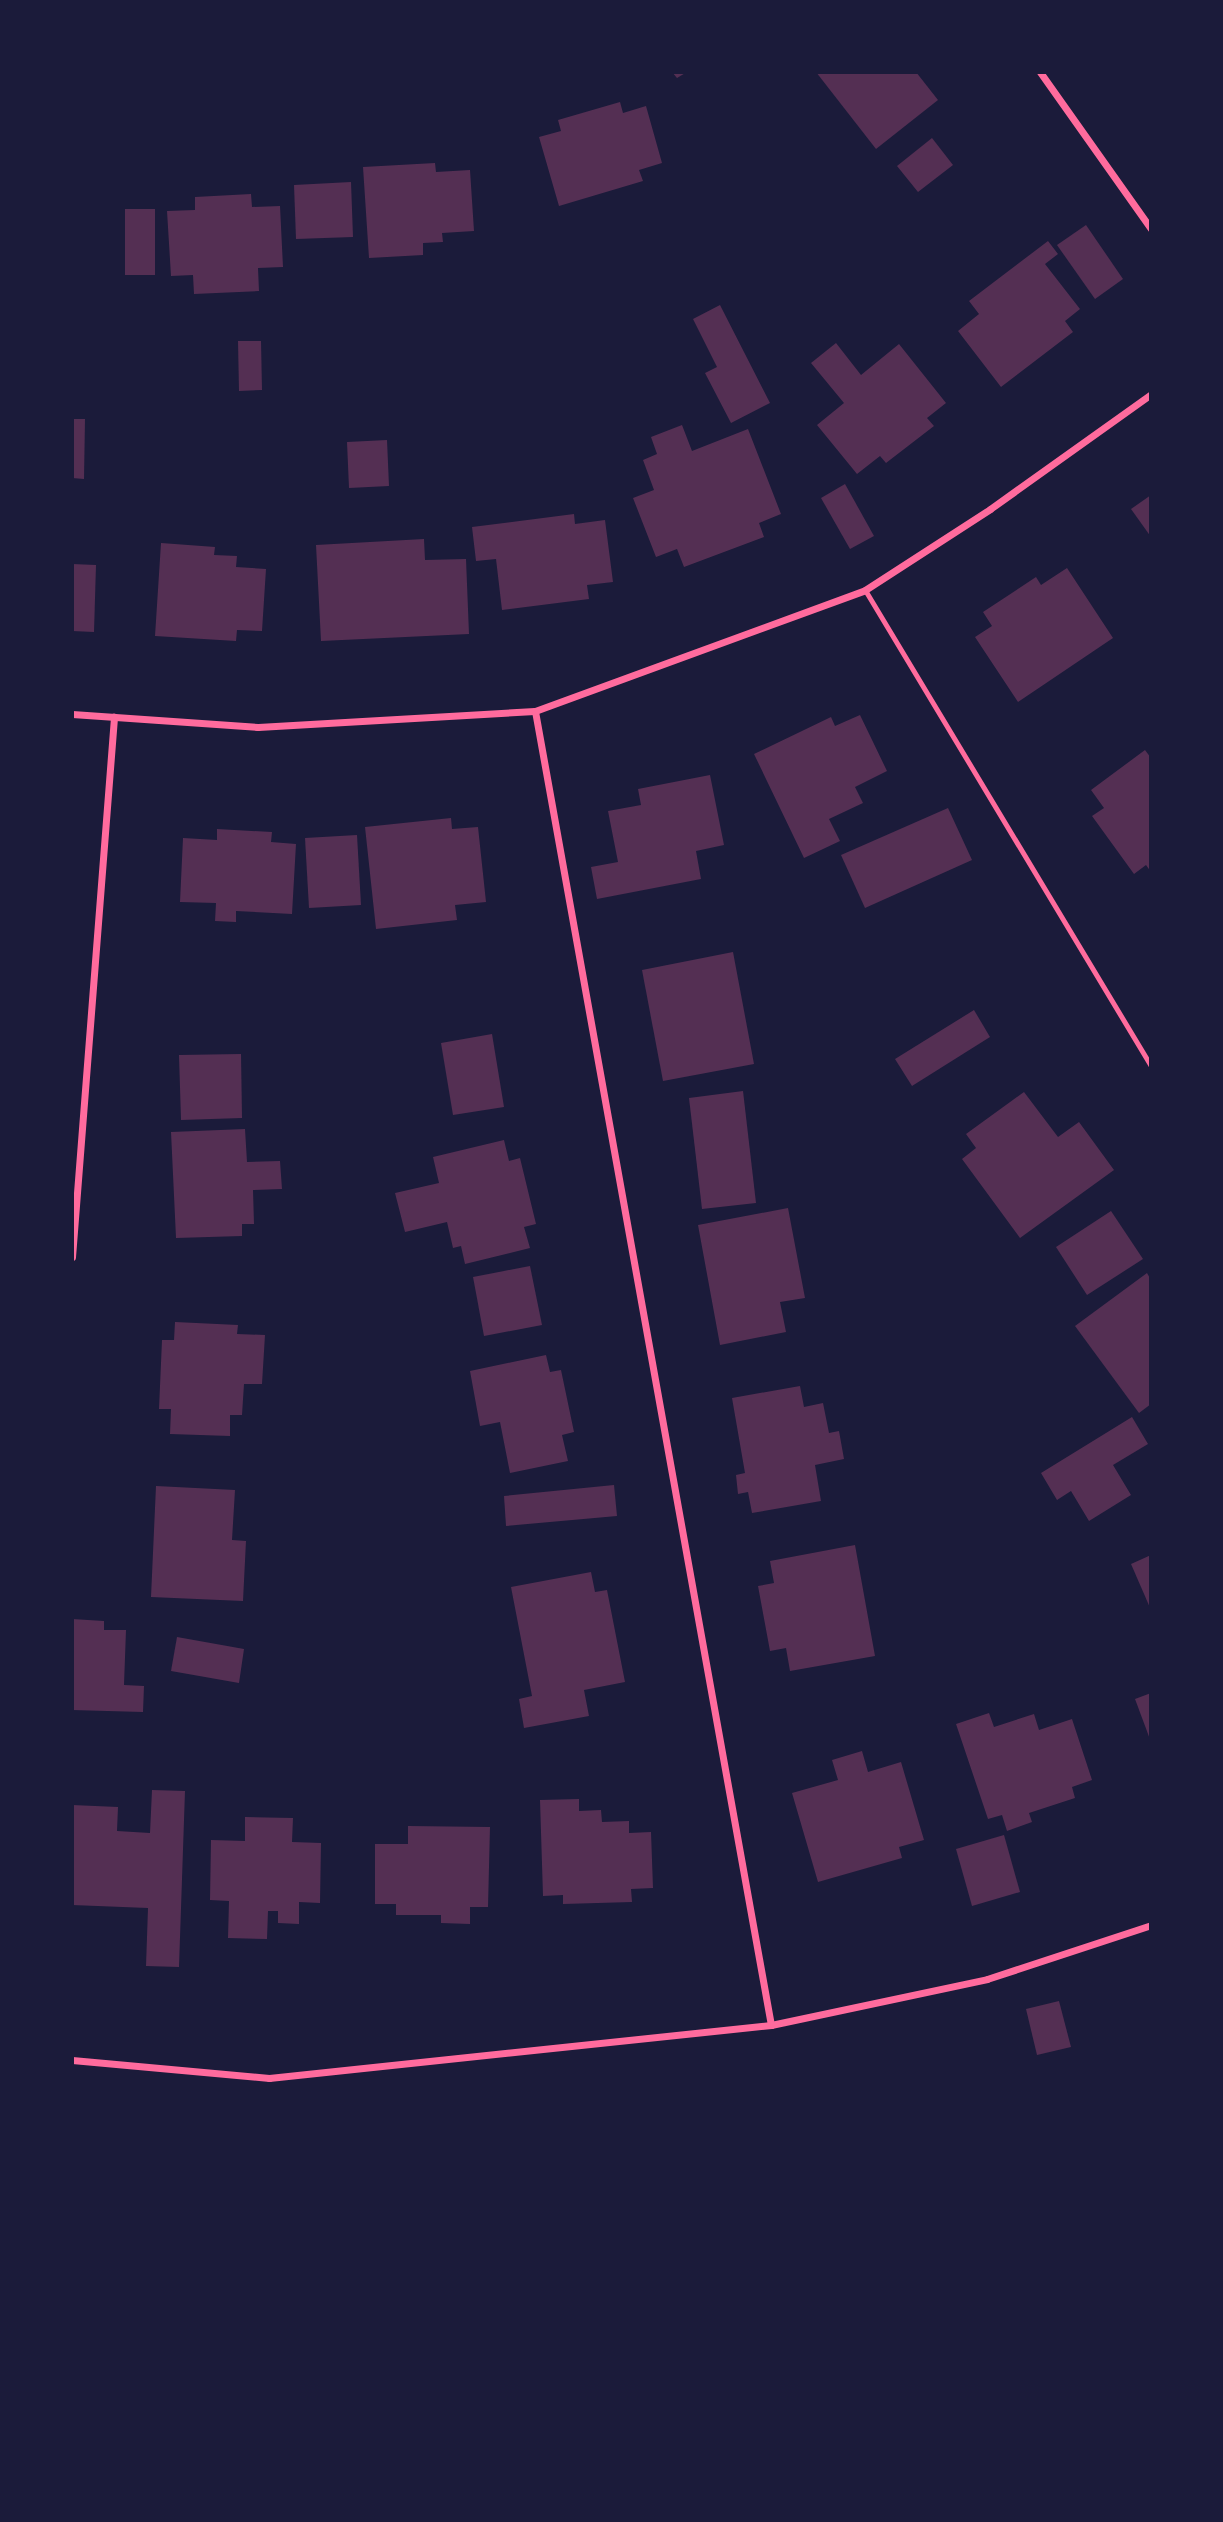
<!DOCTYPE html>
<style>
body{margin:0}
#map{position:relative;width:1223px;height:2522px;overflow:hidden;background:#1b1b3a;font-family:"Playfair Display",serif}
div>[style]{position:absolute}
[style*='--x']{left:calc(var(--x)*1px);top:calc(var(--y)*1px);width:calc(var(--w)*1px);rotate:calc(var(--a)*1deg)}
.building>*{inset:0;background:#542f53}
.service>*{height:5px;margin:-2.5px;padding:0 2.5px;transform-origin:2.5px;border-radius:2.5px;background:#ff6b9d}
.minor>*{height:7px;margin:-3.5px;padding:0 3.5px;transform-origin:3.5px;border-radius:3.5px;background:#ff6b9d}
span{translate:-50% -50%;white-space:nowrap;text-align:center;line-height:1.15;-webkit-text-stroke:5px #1b1b3a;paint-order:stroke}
.frame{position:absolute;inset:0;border:74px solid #1b1b3a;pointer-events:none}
</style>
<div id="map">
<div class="building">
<div style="clip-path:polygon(672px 72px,687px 72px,677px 78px)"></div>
<div style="clip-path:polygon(816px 72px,916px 72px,938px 100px,876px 149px)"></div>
<div style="clip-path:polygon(620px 102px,623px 113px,646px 106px,662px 163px,639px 170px,643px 181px,559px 206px,539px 137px,561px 131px,558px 120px)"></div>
<div style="clip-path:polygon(932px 138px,953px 165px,918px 192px,897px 166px)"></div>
<div style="clip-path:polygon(435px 163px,436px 172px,470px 170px,474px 231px,442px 233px,443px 242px,423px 243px,423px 255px,369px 258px,363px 167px)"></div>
<div style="clip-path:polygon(351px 182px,353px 237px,296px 239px,294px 185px)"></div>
<div style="clip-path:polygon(251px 194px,252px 207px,280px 206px,283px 267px,258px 268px,259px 291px,194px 294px,193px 275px,171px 276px,167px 211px,195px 210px,195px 197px)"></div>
<div style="clip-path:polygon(125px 209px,155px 209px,155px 275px,125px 275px)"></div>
<div style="clip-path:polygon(1086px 225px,1123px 279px,1095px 299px,1057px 245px)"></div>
<div style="clip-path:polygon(1048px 241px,1058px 254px,1045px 264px,1080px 309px,1065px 321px,1073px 332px,1001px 387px,958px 331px,979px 314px,969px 301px)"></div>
<div style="clip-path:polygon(720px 305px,770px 403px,731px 423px,705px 373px,717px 367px,693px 319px)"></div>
<div style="clip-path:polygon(238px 341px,261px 341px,262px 390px,239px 391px)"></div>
<div style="clip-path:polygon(836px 343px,861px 375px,899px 344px,946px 403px,927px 418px,934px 426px,886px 463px,880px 456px,857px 474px,817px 425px,844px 403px,811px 363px)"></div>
<div style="clip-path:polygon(72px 419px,85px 419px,84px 479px,72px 478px)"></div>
<div style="clip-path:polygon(682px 425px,692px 451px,748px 429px,781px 514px,759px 523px,764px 537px,684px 567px,677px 549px,656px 557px,633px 498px,654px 490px,643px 460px,657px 454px,651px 437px)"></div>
<div style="clip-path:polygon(387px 440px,389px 486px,349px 488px,347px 442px)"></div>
<div style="clip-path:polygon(845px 484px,874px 536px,850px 549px,821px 498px)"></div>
<div style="clip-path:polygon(1151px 495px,1151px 537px,1131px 509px)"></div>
<div style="clip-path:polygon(574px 514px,575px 524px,605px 520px,613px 582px,587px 585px,589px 599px,502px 610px,496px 559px,476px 561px,472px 527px)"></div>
<div style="clip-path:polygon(424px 539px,425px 560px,466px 559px,469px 634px,321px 641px,316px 545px)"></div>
<div style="clip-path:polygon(161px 543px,215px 547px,214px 555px,237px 556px,236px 567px,266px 569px,262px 631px,237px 630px,236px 641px,155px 636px)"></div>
<div style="clip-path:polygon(72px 564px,96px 565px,94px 632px,72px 631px)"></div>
<div style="clip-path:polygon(1067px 568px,1113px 638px,1018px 702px,975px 637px,992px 626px,983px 612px,1036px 577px,1041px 585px)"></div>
<div style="clip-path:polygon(860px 715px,887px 771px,855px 787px,863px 803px,829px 819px,840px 841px,804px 858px,754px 754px,831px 717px,835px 726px)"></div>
<div style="clip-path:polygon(1145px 750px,1151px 758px,1151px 872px,1146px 865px,1134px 874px,1092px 816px,1104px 808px,1091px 790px)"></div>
<div style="clip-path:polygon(710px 775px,724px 845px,696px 851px,701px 879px,597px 899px,591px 867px,618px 862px,608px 811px,641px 805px,638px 789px)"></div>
<div style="clip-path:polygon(948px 808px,972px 860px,865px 908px,841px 855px)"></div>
<div style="clip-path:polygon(451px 818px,452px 829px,478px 827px,486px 902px,455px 905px,457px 920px,376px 929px,365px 827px)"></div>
<div style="clip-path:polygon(217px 829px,272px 832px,271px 842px,296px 844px,292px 914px,236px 911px,236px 922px,215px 921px,216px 903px,180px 902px,183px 838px,217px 840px)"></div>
<div style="clip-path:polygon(357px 835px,361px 905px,309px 908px,305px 838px)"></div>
<div style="clip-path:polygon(733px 952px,754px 1064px,663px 1081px,642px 970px)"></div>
<div style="clip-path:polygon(974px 1010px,990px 1037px,912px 1086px,895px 1059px)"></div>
<div style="clip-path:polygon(492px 1034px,504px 1107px,453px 1115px,441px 1043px)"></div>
<div style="clip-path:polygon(241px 1054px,242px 1118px,181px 1120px,179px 1055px)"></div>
<div style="clip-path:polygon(743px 1091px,756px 1203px,702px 1209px,689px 1098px)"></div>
<div style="clip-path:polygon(1024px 1092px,1058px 1137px,1079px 1122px,1114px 1170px,1020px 1238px,962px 1159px,976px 1148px,966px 1134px)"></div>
<div style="clip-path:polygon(245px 1129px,247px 1162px,280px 1161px,282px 1189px,253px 1190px,254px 1224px,242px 1224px,242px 1236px,176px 1238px,171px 1132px)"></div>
<div style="clip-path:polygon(504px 1140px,509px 1161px,520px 1158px,536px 1224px,524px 1227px,530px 1248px,465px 1264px,461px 1246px,453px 1248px,447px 1222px,405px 1232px,395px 1193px,439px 1183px,433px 1157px)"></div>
<div style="clip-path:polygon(788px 1208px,805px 1298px,780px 1302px,786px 1332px,720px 1345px,698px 1225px)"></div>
<div style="clip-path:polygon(1111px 1211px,1143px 1259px,1087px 1295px,1056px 1247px)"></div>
<div style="clip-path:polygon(530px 1266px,542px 1325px,484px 1336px,473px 1277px)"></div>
<div style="clip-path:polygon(1147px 1273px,1151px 1280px,1151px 1404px,1139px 1413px,1075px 1326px)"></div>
<div style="clip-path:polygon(175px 1322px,238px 1325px,237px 1334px,265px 1335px,262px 1384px,244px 1384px,242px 1415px,230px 1415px,230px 1436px,170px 1434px,171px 1409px,159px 1409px,162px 1340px,174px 1340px)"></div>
<div style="clip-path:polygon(546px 1355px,550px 1372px,561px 1370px,574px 1432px,562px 1435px,568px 1461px,510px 1473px,500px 1422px,480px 1426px,470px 1371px)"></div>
<div style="clip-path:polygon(800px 1386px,804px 1407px,823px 1403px,829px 1433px,839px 1431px,844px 1459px,815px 1465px,821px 1501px,752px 1513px,748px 1492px,738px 1494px,736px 1475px,745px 1473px,732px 1398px)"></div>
<div style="clip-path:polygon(1132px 1417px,1148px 1444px,1113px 1465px,1131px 1495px,1089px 1521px,1071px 1491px,1057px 1500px,1041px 1473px)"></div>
<div style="clip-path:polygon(614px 1485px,617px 1516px,506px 1526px,504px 1496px)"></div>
<div style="clip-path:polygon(156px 1486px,235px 1490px,232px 1540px,246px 1541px,243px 1601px,151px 1597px)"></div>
<div style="clip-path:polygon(855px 1545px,875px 1656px,790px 1671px,786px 1648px,770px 1651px,758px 1586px,774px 1583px,770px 1561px)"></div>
<div style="clip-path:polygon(1151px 1555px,1151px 1610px,1131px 1564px)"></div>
<div style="clip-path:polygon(591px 1572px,595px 1592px,607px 1590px,625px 1682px,584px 1690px,589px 1716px,524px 1728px,519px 1699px,532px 1696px,511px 1587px)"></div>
<div style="clip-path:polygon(72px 1619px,104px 1621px,104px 1630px,126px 1630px,124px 1685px,144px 1686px,143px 1712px,72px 1710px)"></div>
<div style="clip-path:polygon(177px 1637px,244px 1649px,239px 1683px,171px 1671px)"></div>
<div style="clip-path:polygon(1151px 1693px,1151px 1742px,1135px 1699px)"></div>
<div style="clip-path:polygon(989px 1713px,994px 1727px,1034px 1714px,1039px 1730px,1072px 1719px,1092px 1780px,1072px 1787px,1075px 1798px,1029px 1813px,1032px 1822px,1007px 1831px,1002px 1815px,988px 1819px,956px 1724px)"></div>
<div style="clip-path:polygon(862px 1751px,868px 1772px,901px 1762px,924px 1840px,899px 1847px,902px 1858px,818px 1882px,792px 1793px,838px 1780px,832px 1760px)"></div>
<div style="clip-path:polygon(152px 1790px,185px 1791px,179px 1967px,146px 1966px,148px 1908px,72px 1905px,72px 1805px,118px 1807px,117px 1831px,150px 1833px)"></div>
<div style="clip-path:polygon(579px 1799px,579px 1811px,601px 1810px,602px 1822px,629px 1821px,629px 1833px,651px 1832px,653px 1888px,631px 1889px,632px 1902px,563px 1904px,563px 1895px,543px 1896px,540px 1800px)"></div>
<div style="clip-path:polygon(245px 1817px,293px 1818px,292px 1842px,321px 1843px,320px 1903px,299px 1902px,299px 1924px,278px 1923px,278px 1911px,268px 1911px,267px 1939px,228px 1938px,229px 1901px,210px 1900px,211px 1840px,245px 1841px)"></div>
<div style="clip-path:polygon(408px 1826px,490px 1827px,488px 1907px,470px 1907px,470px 1924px,441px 1923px,441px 1915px,396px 1915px,396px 1904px,375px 1904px,375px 1844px,408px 1844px)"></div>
<div style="clip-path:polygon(1004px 1835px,1020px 1892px,972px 1906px,956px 1849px)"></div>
<div style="clip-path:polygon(1059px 2001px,1071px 2047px,1037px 2055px,1026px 2009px)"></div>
</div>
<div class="service">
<div style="--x:865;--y:590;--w:555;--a:59"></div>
</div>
<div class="minor">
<div style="--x:1040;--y:72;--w:192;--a:54.7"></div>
<div style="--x:535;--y:711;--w:1335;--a:79.82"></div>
<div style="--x:72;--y:714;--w:186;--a:4"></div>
<div style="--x:258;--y:727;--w:277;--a:-3.3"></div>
<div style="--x:535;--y:711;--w:351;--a:-20.1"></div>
<div style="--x:865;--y:590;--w:149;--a:-32.9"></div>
<div style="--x:990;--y:509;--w:198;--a:-35.5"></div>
<div style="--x:72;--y:1257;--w:542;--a:-85.55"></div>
<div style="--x:72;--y:2060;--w:198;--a:5.2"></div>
<div style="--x:269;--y:2078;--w:505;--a:-6.03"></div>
<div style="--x:771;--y:2025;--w:221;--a:-12"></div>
<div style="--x:987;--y:1979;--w:173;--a:-18.2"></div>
</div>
<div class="frame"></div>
</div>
